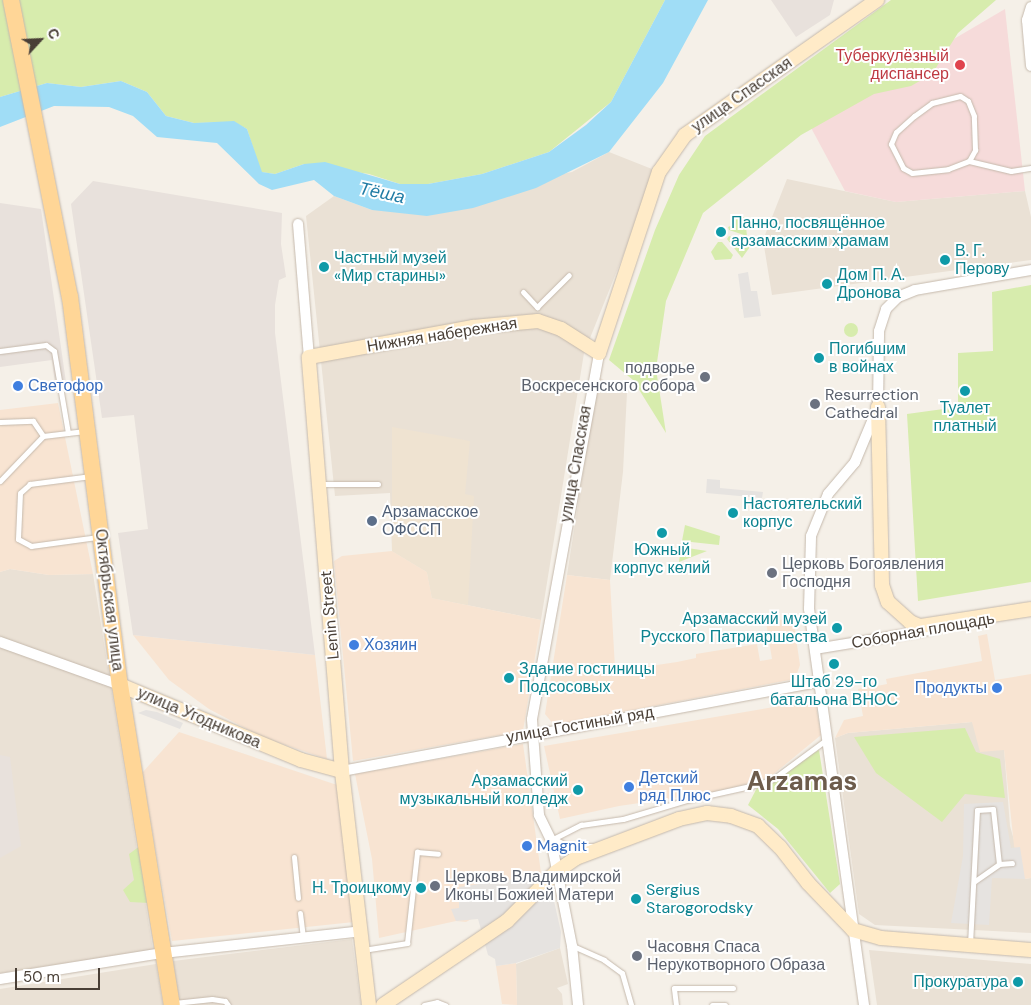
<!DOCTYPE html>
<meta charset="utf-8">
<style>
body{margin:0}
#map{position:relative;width:1031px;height:1005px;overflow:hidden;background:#f5f0e8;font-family:"DM Sans",sans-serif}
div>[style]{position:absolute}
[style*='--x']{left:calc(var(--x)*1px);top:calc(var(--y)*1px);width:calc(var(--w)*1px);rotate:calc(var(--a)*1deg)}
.residential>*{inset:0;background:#eae1d5}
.commercial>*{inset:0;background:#f8e4d2}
.industrial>*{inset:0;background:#e8e1dc}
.education>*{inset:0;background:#efe3d1}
.medical>*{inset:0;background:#f6dbda}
.green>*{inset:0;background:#d7ecad}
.round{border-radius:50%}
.parking>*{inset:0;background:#e6e3e0}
.water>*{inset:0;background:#a0ddf6}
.roads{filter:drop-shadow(0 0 1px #c5b9ac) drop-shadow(0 0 1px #c5b9ac)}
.lane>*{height:5px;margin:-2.5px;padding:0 2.5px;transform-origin:2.5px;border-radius:2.5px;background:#fff}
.street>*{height:10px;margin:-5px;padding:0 5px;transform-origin:5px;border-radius:5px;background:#fff}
.secondary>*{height:14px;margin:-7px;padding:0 7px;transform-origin:7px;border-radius:7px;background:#ffebc8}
.primary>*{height:16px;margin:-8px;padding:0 8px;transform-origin:8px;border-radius:8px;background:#ffd697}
.dots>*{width:14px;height:14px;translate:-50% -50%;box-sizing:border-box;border:2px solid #fff;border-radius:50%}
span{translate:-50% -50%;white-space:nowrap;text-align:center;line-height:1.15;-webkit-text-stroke:4px #fff;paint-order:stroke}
.health-label{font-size:16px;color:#be3a42}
.right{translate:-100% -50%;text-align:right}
.street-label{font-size:16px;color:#493f36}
.culture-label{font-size:16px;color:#0d838f}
.left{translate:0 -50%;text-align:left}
.worship-label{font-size:16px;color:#5b616d}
.shop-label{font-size:16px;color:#366cbe}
.service-label{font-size:16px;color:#4e5e75}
.water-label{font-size:18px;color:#227ca5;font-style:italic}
.town-label{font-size:26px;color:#6d5c4c;font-weight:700}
.north{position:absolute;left:15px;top:15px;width:50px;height:50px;-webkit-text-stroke:4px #fff;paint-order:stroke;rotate:65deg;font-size:14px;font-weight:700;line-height:20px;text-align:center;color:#493f36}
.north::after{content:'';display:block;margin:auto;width:18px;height:22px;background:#493f36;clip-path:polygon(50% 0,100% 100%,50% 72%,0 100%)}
.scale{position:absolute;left:15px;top:968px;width:85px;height:22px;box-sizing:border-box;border:2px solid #493f36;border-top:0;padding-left:6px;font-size:15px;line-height:18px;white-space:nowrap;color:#493f36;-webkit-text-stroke:4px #fff;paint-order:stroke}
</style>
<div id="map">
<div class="residential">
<div style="clip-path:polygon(609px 152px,657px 171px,584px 353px,541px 620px,432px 598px,427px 572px,392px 551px,390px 493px,335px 496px,306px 216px,334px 196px,372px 210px,572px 172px)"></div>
<div style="clip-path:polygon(787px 179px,896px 202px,1025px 191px,1031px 217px,1031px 260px,772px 295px,763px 240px)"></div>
<div style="clip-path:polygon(598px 377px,627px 392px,623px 472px,610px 580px,567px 575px)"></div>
<div style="clip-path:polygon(10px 569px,49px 575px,93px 574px,153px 950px,0 973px,0 572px)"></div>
<div style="clip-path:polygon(972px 722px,1004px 749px,1010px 826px,1025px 879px,1031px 878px,1031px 933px,875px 925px,859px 914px,835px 738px,848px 733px)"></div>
<div style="clip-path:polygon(352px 939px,361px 1005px,180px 1005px,173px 961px)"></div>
<div style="clip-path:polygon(560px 948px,568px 984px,557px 988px,562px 994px,563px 1005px,517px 1005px,516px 964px)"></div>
<div style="clip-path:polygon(869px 950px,1031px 964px,1031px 1005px,877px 1005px)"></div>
<div style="clip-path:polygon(156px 964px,163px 1005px,0 1005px,0 989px)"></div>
</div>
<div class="commercial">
<div style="clip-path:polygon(58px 403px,93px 574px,49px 575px,10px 569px,0 572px,0 410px)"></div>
<div style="clip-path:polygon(392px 551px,427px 572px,432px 598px,541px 620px,523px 731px,353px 761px,334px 561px,342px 556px)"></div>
<div style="clip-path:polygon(567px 575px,610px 580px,615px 668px,630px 669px,677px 662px,696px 658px,696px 654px,757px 644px,760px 661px,772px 659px,766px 622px,793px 618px,800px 665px,795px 679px,554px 725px,545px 714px)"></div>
<div style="clip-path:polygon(987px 634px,995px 680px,1031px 674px,1031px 878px,1025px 879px,1014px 846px,1004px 750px,980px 752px,972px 722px,848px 733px,835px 738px,844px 720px,863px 716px,858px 689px,863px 688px,862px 683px,876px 681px,877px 686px,887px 684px,886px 679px,982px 661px,978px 636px)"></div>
<div style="clip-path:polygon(133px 635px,315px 655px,327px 759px,262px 737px,209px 709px,169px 680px)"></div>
<div style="clip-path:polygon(815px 700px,821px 735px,770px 777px,722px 791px,619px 806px,560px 819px,544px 746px)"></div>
<div style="clip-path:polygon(179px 732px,337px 785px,354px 922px,172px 941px,142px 773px)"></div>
<div style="clip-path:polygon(523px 744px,542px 880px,466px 922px,456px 921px,379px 938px,372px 859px,355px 774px)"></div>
<div style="clip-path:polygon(516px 963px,517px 1005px,502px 1004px,496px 966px)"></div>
</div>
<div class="industrial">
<div style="clip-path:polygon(771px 0,834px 0,830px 15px,796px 37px)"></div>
<div style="clip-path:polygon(93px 181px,282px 213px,281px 244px,286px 277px,279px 280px,275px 305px,275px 333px,315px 655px,133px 635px,118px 533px,148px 529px,134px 415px,102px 418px,71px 204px)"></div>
<div style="clip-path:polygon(0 203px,41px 209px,66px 382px,55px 383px,52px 360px,0 367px)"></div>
<div style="clip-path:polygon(0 755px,10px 757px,21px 846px,0 858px)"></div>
</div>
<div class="education">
<div style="clip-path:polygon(392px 427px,470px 441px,465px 494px,474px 496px,468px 605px,432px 598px,427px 572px,392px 551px)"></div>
</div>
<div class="medical">
<div style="clip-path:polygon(1005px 9px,1025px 191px,896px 202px,845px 191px,809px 124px)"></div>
</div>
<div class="green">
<div style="clip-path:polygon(0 0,665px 0,611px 102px,549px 152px,482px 174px,428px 184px,400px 184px,369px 174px,304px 164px,275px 174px,261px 172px,247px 129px,234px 122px,194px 123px,166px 116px,147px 92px,121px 81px,81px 87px,47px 83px,0 97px)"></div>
<div style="clip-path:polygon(891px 0,996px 0,958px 33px,932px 74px,911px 86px,874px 94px,801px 135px,703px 213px,666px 301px,656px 369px,666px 433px,633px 380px,609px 360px,655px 230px,679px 175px,705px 136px)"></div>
<div style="clip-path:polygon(740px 215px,745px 218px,747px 236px,729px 230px,728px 227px,733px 225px,734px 217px)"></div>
<div style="clip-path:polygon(729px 236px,752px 244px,742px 258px,727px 239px)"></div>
<div style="clip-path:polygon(722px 242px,733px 255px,731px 259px,715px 260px,711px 252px,718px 242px)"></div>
<div style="clip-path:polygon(1031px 285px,1031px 582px,918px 601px,907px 414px,958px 407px,958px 353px,993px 351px,992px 292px)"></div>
<div class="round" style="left:844px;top:323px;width:14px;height:14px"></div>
<div style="clip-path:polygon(685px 525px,720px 536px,719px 545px,682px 541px)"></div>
<div style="clip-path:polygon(681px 547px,707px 551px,679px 562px)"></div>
<div style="clip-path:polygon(965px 728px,976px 752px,1000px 759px,1005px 798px,965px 794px,942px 822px,876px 773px,854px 737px)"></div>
<div style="clip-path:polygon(819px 750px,840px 884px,830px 893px,778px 829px,748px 805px,759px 784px)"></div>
<div style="clip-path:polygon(140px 846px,149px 903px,130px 902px,123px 890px,134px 880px,129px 854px)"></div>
</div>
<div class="parking">
<div style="clip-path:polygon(748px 272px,751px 291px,757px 291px,761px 316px,744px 318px,738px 274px)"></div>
<div style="clip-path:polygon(707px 479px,720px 480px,720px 488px,763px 492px,762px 498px,706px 493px)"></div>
<div style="clip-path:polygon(146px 710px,157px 712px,183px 723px,180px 729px,138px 713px)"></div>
<div style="clip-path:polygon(1003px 802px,1011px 848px,1020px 847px,1025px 879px,992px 878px,989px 925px,951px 923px,963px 856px,964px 804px)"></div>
<div style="clip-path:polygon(548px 874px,561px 932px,560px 948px,516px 963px,496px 966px,495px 959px,488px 955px,478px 919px,456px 921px,451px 909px,459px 908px,459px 887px)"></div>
</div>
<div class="water">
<div style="clip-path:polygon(665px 0,708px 0,663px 83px,609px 152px,536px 188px,473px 208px,427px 216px,372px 210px,334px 196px,314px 180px,272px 190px,259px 184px,217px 143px,157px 137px,133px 116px,109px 107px,54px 106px,0 127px,0 97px,47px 83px,81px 87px,121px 81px,147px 92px,166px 116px,194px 123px,234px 121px,247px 129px,262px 172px,275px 174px,304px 164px,325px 162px,400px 184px,428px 184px,482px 174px,549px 152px,586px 125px,611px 102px)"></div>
</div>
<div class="roads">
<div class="lane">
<div style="--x:969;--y:161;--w:13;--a:-61"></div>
<div style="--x:975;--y:150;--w:34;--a:-92"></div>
<div style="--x:974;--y:116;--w:16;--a:-112"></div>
<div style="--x:968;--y:101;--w:9;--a:-148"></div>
<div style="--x:960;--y:96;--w:29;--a:166"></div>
<div style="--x:932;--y:103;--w:22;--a:144"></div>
<div style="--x:914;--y:116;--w:24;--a:138"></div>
<div style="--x:896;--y:132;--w:13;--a:113"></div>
<div style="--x:891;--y:144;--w:27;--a:63"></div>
<div style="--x:903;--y:168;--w:10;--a:29"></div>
<div style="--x:912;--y:173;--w:36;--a:-6"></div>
<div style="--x:948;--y:169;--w:22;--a:-21"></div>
<div style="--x:969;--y:161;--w:43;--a:13.4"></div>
<div style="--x:1011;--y:171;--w:20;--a:-9"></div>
<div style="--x:523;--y:292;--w:21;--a:47"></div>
<div style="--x:537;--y:307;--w:45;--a:-45"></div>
<div style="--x:0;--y:351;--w:46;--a:-7.4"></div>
<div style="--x:46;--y:345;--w:10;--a:37"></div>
<div style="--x:54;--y:351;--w:83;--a:80.3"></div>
<div style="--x:0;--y:422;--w:33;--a:-2"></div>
<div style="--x:33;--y:421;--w:18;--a:56"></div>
<div style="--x:91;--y:476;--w:62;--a:172.5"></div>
<div style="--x:30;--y:484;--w:13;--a:138"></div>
<div style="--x:20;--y:493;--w:46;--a:92.5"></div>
<div style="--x:18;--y:539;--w:15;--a:28"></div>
<div style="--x:31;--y:546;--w:68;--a:-7.7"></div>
<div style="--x:0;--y:481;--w:62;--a:-46.3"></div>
<div style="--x:43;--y:436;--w:42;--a:-6.8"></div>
<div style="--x:320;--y:484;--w:58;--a:0"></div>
<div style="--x:551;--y:840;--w:34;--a:-27"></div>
<div style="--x:581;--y:825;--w:42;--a:-8.1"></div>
<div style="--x:623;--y:819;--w:67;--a:-16.5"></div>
<div style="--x:687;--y:800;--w:74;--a:-12.5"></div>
<div style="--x:759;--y:784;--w:15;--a:-20"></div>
<div style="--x:773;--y:779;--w:67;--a:-36.5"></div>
<div style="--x:294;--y:857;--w:41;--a:84.4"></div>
<div style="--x:975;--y:881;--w:29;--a:-35"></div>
<div style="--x:300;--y:913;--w:24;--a:83"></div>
<div style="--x:970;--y:944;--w:134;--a:-87"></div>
<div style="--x:977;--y:810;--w:16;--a:-4"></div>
<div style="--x:993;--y:809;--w:55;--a:83.8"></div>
<div style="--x:999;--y:864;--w:13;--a:-4"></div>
<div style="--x:573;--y:946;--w:34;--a:24"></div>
<div style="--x:604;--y:960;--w:22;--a:36"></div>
<div style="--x:622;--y:973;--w:33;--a:74"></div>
<div style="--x:363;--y:950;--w:45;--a:-9"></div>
<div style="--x:407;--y:943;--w:92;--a:-83.7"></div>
<div style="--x:417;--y:852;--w:21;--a:5"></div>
<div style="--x:174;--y:1003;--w:38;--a:-6"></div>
<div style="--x:212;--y:999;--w:13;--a:9"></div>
<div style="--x:225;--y:1001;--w:5;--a:53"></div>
<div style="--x:424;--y:1005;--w:13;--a:-13"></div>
<div style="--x:437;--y:1002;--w:9;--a:21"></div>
<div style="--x:676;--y:1005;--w:17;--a:-97"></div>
<div style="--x:674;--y:988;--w:59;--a:0"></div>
<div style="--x:712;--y:1005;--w:13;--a:0"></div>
</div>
<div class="street">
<div style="--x:1031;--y:7;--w:14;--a:107"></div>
<div style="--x:1027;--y:20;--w:46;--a:85"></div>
<div style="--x:298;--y:224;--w:133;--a:85.3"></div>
<div style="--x:0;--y:642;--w:127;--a:19.7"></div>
<div style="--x:815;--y:649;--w:117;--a:-9.4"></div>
<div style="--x:342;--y:771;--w:485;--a:-10.6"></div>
<div style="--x:551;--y:840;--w:18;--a:29"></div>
<div style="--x:567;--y:849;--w:25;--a:0"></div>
<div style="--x:0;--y:979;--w:165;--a:-9.1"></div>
<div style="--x:163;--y:953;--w:199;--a:-6.3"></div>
<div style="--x:578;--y:1005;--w:59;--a:-95.8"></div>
<div style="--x:572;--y:946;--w:108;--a:-101.2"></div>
<div style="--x:551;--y:840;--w:28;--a:-116"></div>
<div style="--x:539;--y:815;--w:96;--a:-94.2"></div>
<div style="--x:532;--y:719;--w:372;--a:-79.6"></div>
<div style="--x:864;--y:1005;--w:400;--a:-97.9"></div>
<div style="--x:809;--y:609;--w:73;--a:-88.4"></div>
<div style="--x:811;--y:536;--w:45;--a:-68"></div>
<div style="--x:828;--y:494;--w:42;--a:-49.8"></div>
<div style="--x:855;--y:462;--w:60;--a:-67.3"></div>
<div style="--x:878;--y:407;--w:76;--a:-89.2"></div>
<div style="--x:879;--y:331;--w:23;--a:-72"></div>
<div style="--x:886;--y:309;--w:17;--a:-45"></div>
<div style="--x:898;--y:297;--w:18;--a:-22"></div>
<div style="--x:915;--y:290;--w:118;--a:-9.8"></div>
</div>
<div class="secondary">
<div style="--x:878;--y:407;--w:178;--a:88.7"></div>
<div style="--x:882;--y:585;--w:18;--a:71"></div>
<div style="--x:888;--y:602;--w:30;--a:42"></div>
<div style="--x:910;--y:622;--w:11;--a:22"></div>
<div style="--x:920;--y:626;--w:112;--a:-8.7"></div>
<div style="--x:120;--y:685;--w:196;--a:22.5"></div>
<div style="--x:301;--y:760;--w:42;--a:15"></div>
<div style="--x:369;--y:1005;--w:236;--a:-96.6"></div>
<div style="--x:342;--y:771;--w:415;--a:-94.6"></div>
<div style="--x:309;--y:357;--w:167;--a:-10.4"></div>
<div style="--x:473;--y:327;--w:65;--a:-5.3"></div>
<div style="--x:538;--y:321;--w:24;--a:19"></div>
<div style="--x:561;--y:329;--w:45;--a:32.3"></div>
<div style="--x:599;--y:353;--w:191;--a:-71.7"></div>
<div style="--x:659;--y:172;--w:45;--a:-54.9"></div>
<div style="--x:685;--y:135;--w:235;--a:-35.1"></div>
<div style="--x:383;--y:1005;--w:150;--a:-34.1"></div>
<div style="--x:507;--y:921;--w:69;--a:-45"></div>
<div style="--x:556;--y:872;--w:24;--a:-35"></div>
<div style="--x:576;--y:858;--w:110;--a:-20.7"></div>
<div style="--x:679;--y:819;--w:29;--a:-12"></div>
<div style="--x:707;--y:813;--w:24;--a:7"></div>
<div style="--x:731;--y:816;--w:29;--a:20"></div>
<div style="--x:758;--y:826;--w:30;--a:44"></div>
<div style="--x:780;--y:847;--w:46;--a:52.1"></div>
<div style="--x:808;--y:883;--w:65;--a:46.2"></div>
<div style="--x:853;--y:930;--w:29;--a:16"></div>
<div style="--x:881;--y:938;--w:150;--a:4.6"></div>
</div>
<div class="primary">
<div style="--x:11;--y:0;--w:303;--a:78.8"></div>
<div style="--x:70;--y:297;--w:391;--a:82.7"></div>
<div style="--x:120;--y:685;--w:324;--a:80.8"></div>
</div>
</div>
<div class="dots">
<div style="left:960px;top:65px;background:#e0444e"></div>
<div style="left:721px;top:232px;background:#0f9aa8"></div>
<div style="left:945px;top:260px;background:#0f9aa8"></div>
<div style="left:324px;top:267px;background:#0f9aa8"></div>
<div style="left:827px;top:284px;background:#0f9aa8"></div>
<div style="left:819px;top:358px;background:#0f9aa8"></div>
<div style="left:705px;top:377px;background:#6b7280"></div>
<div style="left:18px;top:386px;background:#3f7fe0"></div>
<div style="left:965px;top:391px;background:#0f9aa8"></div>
<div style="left:815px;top:404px;background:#6b7280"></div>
<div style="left:733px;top:513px;background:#0f9aa8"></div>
<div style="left:372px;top:521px;background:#5c6f8a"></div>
<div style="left:662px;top:533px;background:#0f9aa8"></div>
<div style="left:772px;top:573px;background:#6b7280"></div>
<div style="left:837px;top:628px;background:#0f9aa8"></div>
<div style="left:354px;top:645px;background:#3f7fe0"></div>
<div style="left:834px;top:664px;background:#0f9aa8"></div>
<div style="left:509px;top:678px;background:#0f9aa8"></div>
<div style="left:997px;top:688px;background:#3f7fe0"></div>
<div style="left:629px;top:787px;background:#3f7fe0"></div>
<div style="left:578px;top:790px;background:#0f9aa8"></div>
<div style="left:527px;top:846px;background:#3f7fe0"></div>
<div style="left:435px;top:886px;background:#6b7280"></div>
<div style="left:421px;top:888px;background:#0f9aa8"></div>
<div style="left:636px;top:899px;background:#0f9aa8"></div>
<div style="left:637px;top:956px;background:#6b7280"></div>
<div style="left:1018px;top:982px;background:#0f9aa8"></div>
</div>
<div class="health-label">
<span class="right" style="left:949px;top:65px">Туберкулёзный<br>диспансер</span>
</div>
<div class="street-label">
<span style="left:742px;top:95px;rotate:-35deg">улица Спасская</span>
<span style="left:442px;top:335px;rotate:-9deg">Нижняя набережная</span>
<span style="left:576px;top:464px;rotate:-80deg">улица Спасская</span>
<span style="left:109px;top:600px;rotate:83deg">Октябрьская улица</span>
<span style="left:330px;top:615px;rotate:-95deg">Lenin Street</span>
<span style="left:923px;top:631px;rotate:-10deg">Соборная площадь</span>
<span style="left:199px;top:718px;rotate:23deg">улица Угодникова</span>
<span style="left:580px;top:725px;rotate:-10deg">улица Гостиный ряд</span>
</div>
<div class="culture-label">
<span class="left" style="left:731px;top:232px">Панно, посвящённое<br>арзамасским храмам</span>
<span class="left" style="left:955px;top:260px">В. Г.<br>Перову</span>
<span class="left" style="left:334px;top:267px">Частный музей<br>«Мир старины»</span>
<span class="left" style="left:837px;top:284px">Дом П. А.<br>Дронова</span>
<span class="left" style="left:829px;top:358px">Погибшим<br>в войнах</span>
<span style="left:965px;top:417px">Туалет<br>платный</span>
<span class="left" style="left:743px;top:513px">Настоятельский<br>корпус</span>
<span style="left:662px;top:559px">Южный<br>корпус келий</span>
<span class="right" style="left:827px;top:628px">Арзамасский музей<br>Русского Патриаршества</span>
<span class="left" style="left:519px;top:678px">Здание гостиницы<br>Подсосовых</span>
<span style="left:834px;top:691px">Штаб 29-го<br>батальона ВНОС</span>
<span class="right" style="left:568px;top:790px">Арзамасский<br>музыкальный колледж</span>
<span class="right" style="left:411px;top:888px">Н. Троицкому</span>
<span class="left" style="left:646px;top:899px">Sergius<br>Starogorodsky</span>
<span class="right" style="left:1008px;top:982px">Прокуратура</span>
</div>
<div class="worship-label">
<span class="right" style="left:695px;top:377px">подворье<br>Воскресенского собора</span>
<span class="left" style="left:825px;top:404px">Resurrection<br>Cathedral</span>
<span class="left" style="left:782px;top:573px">Церковь Богоявления<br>Господня</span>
<span class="left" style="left:445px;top:886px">Церковь Владимирской<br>Иконы Божией Матери</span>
<span class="left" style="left:647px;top:956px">Часовня Спаса<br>Нерукотворного Образа</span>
</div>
<div class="shop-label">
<span class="left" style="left:28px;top:386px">Светофор</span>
<span class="left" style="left:364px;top:645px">Хозяин</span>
<span class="right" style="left:987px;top:688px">Продукты</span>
<span class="left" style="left:639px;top:787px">Детский<br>ряд Плюс</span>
<span class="left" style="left:537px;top:846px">Magnit</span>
</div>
<div class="service-label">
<span class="left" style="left:382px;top:521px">Арзамасское<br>ОФССП</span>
</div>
<div class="water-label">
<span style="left:382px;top:193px;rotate:12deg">Тёша</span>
</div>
<div class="town-label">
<span style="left:802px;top:782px">Arzamas</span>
</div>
<div class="north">С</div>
<div class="scale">50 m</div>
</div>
